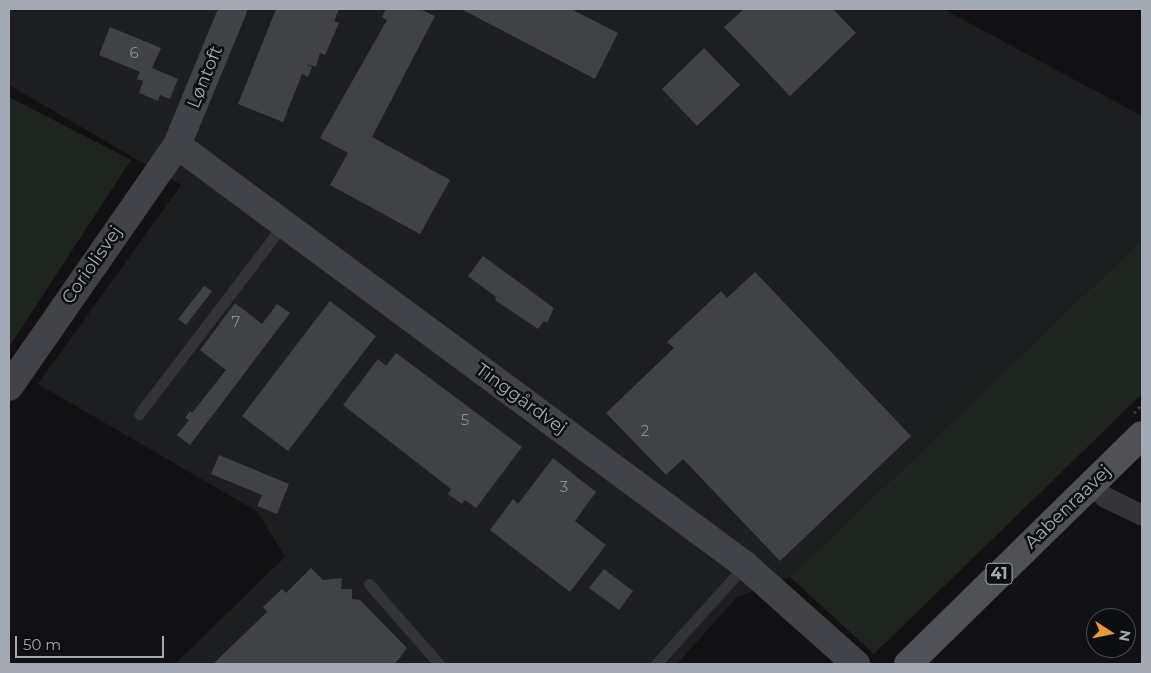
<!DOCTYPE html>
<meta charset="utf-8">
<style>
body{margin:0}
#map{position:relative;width:1151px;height:673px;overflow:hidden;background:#111113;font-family:Montserrat,sans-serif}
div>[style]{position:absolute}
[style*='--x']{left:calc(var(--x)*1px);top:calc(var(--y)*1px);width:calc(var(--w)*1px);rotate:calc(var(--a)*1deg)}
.built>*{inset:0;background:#1d1e20}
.green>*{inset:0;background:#1e251e}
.building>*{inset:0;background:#404246}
.path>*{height:3px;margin-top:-1.5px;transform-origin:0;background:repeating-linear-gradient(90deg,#393b3f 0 2.5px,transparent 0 6.5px)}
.lane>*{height:11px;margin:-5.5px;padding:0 5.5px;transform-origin:5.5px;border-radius:5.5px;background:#333438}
.street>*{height:21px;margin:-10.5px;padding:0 10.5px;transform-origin:10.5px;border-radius:10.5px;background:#333438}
.secondary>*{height:28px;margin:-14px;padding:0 14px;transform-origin:14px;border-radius:14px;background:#414348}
.primary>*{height:28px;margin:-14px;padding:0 14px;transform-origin:14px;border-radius:14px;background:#4f5157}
span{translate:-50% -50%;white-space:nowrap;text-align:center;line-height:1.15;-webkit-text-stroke:5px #0c0d0e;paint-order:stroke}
.number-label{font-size:15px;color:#8a9098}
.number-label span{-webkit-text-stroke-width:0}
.shield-label span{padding:1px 4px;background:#0c0d0e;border:1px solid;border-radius:4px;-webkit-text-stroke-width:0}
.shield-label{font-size:16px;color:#a3aab3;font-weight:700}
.street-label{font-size:18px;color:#a3aab3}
.frame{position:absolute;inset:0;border:10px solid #a3aab3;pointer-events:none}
.north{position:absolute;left:1086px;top:608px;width:50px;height:50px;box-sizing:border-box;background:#0c0d0e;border:1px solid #484c50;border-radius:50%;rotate:101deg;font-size:14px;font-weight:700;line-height:20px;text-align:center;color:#a3aab3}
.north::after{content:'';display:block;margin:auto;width:18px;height:22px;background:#ea9a32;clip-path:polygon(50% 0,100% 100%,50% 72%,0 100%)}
.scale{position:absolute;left:15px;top:636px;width:149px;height:22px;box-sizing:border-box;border:2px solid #a3aab3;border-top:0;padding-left:6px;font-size:15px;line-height:18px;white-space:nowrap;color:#a3aab3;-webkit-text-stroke:4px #0c0d0e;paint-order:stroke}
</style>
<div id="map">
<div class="built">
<div style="clip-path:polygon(9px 9px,943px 9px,1142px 116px,1142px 239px,790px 577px,737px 597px,677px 664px,175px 664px,285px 557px,258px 512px,38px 384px,181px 185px,9px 85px)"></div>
</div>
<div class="green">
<div style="clip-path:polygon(9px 97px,131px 160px,9px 347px)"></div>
<div style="clip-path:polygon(1142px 239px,1142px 394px,874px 654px,790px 577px)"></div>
</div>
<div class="building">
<div style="clip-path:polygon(276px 9px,339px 9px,334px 21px,339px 23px,325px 55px,320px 53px,316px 67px,306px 64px,312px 67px,308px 77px,302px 74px,283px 122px,238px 104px)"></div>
<div style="clip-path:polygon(386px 9px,420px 9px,435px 16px,372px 137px,450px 180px,420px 234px,330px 185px,348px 153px,320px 138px,387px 20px,382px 17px)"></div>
<div style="clip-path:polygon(461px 9px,571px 9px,618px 33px,595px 79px)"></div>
<div style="clip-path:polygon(744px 9px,833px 9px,856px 33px,790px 96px,724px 27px)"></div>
<div style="clip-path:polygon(110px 27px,161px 48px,152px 68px,178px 79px,170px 99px,160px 95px,158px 101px,139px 93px,143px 81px,137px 79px,140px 72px,99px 55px)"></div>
<div style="clip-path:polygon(704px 48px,740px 85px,697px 126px,662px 89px)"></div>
<div style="clip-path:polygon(483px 256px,554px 308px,547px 323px,544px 321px,538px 329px,495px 300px,496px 297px,468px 276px)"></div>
<div style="clip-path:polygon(755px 272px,911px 436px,780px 561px,683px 459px,666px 475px,606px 413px,674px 348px,667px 342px,721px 291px,727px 298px)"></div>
<div style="clip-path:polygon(204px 286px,212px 291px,186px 325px,178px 319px)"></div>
<div style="clip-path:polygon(330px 301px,376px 336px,288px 451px,242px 416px)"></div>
<div style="clip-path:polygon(235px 303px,262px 324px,277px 304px,290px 313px,190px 445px,177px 435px,189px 420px,185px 418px,190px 411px,192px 413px,226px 370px,200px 350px)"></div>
<div style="clip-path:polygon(396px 353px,522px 447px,476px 508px,465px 500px,462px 504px,448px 494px,451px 489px,343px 405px,378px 359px,386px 366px)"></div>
<div style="clip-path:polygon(219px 455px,289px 484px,277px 514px,257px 506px,262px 495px,211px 474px)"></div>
<div style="clip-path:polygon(553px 458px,596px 492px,575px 521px,606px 545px,570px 592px,490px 530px,513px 499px,518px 504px)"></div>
<div style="clip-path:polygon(311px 568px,323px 580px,342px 578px,341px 589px,352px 589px,352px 599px,360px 600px,407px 648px,399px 659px,394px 664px,213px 664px,267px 612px,263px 607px,282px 589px,286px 593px)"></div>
<div style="clip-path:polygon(604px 569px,633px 591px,619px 610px,589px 588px)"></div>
</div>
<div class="path">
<div style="--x:1134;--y:413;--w:12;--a:-48"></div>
</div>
<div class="lane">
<div style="--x:139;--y:414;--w:239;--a:-52.7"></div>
<div style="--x:369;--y:584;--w:106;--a:48.8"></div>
<div style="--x:656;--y:664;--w:133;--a:-48"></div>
</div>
<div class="street">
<div style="--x:1090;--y:484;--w:20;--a:41"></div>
<div style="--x:1105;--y:497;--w:41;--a:25.9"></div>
</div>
<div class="secondary">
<div style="--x:177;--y:145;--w:706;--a:36.48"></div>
<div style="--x:745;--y:565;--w:149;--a:41.7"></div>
<div style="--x:9;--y:387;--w:295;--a:-55.2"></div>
<div style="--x:177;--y:145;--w:147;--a:-67.6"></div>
</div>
<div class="primary">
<div style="--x:908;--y:664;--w:327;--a:-44.4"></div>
</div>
<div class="number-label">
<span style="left:134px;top:53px">6</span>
<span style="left:236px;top:322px">7</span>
<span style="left:465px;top:420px">5</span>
<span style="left:645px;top:431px">2</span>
<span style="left:564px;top:487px">3</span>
</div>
<div class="shield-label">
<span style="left:999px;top:574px">41</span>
</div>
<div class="street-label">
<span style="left:205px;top:77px;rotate:-68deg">Løntoft</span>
<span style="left:92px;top:265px;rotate:-55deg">Coriolisvej</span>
<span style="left:521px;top:399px;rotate:36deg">Tinggårdvej</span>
<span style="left:1068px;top:507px;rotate:-44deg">Aabenraavej</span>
</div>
<div class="frame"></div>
<div class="north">N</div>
<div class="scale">50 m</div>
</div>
